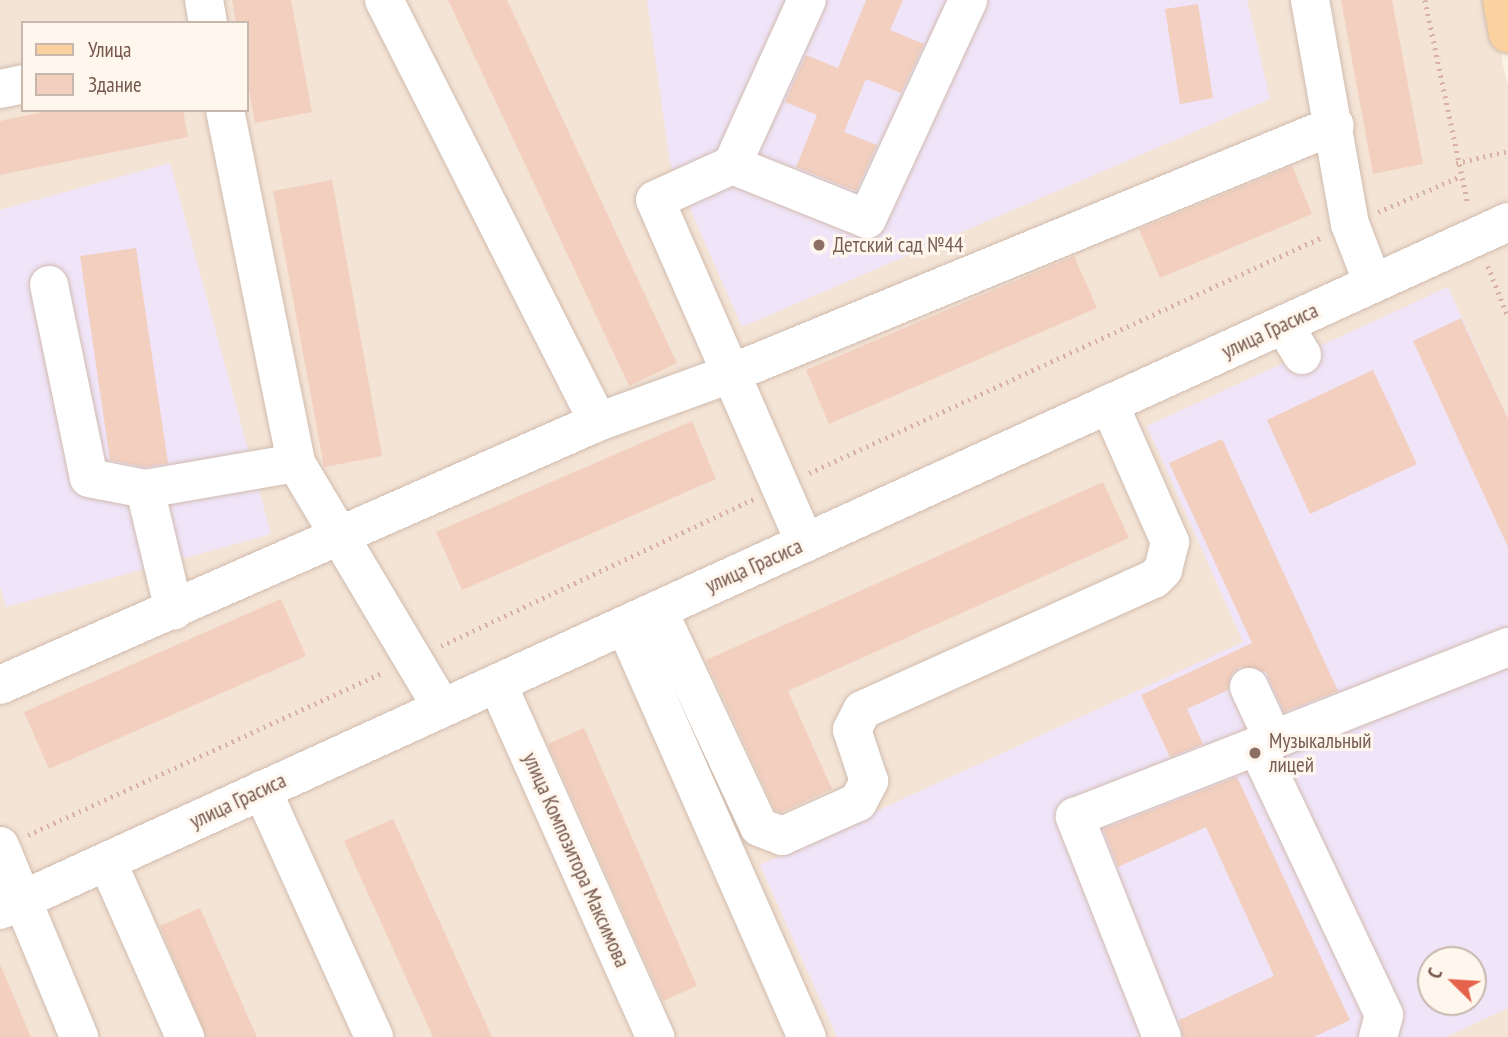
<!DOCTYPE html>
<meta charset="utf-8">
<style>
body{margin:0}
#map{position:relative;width:1508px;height:1037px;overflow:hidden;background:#fcf3e7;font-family:"PT Sans Narrow",sans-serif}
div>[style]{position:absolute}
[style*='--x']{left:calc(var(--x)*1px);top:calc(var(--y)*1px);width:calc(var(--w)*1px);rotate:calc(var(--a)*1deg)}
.residential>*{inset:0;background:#f4e4d6}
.education>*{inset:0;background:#f0e4f9}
.building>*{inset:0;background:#f2cfbf}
.path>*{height:4.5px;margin-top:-2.25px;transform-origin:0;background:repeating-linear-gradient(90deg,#d7b2a2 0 2px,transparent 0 7px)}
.roads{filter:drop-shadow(0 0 2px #d0bcaf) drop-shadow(0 0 2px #d0bcaf)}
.minor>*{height:38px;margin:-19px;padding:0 19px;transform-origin:19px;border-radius:19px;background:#fff}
.major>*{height:38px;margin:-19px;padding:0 19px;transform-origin:19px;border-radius:19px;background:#fad2a0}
.dots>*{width:19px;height:19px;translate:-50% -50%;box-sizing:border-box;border:4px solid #fff7ee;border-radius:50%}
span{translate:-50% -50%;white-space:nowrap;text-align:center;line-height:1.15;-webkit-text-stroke:6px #fff7ee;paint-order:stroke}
.education-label{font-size:21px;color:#785e54}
.left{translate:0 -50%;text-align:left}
.street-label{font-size:21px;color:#76574b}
.legend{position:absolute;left:21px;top:21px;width:228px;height:91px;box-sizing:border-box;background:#fff7ee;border:2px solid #c8b7ad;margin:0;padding:9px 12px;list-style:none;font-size:21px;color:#76574b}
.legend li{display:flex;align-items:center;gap:14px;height:35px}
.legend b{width:35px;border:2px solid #c8b7ad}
.north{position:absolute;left:1417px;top:946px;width:70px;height:70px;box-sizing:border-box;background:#fff7ee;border:2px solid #c8b7ad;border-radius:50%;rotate:294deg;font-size:19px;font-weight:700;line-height:28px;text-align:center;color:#76574b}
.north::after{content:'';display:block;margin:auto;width:24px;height:32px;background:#e5634d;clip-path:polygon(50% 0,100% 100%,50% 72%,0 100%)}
</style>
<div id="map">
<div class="residential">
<div style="clip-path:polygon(evenodd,0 0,1489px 0,1508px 87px,1508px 1037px,0 1037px,0 0,23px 23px,247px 23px,247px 110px,23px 110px,23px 23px,0 0,1431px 960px,1473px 960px,1473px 1002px,1431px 1002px,1431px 960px)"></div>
</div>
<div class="education">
<div style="clip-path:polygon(647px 0,1247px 0,1270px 99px,742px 327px,670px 163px)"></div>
<div style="clip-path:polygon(170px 163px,271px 534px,6px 607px,0 586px,0 210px)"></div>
<div style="clip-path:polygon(evenodd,1448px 287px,1508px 419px,1508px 1008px,1446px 1037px,837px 1037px,760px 865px,1243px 642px,1147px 426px,1448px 287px,1431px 960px,1473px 960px,1473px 1002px,1431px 1002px,1431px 960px)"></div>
</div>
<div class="building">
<div style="clip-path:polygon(232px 0,291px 0,312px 112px,255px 123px,247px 80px,247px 23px,236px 23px)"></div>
<div style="clip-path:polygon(448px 0,507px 0,677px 363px,629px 386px)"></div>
<div style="clip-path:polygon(866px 0,903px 0,890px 30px,924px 44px,901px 93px,866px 79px,844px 132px,877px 145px,856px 191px,796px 167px,817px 115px,785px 102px,806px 55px,838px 68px)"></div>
<div style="clip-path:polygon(1341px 0,1392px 0,1423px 164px,1373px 174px)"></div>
<div style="clip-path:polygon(1198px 4px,1213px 98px,1180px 104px,1165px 9px)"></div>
<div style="clip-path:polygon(52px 110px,183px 110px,188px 137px,0 175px,0 121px)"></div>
<div style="clip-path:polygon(1292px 166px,1312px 214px,1160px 278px,1139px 229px)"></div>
<div style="clip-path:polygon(332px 180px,382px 456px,324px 467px,273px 191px)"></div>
<div style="clip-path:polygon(136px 248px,168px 463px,145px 467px,110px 460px,80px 256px)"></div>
<div style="clip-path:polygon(1074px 256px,1097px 308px,829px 424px,806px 370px)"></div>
<div style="clip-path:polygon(1461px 318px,1508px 419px,1508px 547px,1413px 341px)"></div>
<div style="clip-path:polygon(1373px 370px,1417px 464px,1310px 514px,1267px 420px)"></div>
<div style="clip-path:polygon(692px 421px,716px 479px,462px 590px,436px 532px)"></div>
<div style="clip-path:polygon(1222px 439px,1338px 691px,1284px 712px,1266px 672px,1240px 667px,1231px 675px,1228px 690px,1187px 709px,1203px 744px,1170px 757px,1141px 695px,1252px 643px,1169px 463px)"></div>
<div style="clip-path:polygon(1103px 482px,1129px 538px,788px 691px,832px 789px,781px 812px,775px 810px,706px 660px)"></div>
<div style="clip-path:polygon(281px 599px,306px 656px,49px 769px,24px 712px)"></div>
<div style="clip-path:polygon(584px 728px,697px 986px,663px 1001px,548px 744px)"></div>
<div style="clip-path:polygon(1237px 777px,1350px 1020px,1314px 1037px,1183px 1037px,1179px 1020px,1274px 976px,1206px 827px,1118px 867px,1103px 829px)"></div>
<div style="clip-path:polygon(393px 819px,492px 1037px,433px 1037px,344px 841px)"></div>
<div style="clip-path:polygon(200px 908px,257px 1037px,206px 1037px,160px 926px)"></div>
<div style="clip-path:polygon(0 964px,31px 1037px,0 1037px)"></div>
</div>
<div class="path">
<div style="--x:1425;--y:0;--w:208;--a:78.1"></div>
<div style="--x:1456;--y:163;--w:53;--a:-13"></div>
<div style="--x:1378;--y:212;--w:90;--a:-23.4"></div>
<div style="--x:1488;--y:266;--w:55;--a:68.6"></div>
<div style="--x:809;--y:473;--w:565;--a:-24.7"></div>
<div style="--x:441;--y:646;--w:345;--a:-25.2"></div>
<div style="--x:28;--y:835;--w:389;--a:-24.6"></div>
</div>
<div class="roads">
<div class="minor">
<div style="--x:204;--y:0;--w:23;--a:80"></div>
<div style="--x:384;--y:0;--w:473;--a:63.1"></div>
<div style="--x:1310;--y:0;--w:228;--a:79.9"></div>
<div style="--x:1350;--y:224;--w:64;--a:69"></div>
<div style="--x:0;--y:89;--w:24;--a:-12"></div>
<div style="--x:225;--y:110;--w:360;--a:78.6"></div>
<div style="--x:296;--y:463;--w:285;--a:59.2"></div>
<div style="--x:732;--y:165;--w:145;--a:21.8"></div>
<div style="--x:867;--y:219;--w:241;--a:-65.2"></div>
<div style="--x:49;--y:285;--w:197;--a:78.3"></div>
<div style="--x:89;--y:478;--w:57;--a:11.1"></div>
<div style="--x:145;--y:489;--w:125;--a:76.6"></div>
<div style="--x:1284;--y:325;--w:35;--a:59"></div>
<div style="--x:145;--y:489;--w:153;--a:-9.8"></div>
<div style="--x:805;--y:543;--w:374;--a:-113.6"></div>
<div style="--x:655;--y:200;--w:85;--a:-24.4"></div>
<div style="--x:732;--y:165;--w:181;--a:-65.6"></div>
<div style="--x:658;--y:610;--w:239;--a:65"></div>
<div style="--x:759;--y:827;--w:25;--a:21"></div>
<div style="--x:782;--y:836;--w:83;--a:-24.1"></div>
<div style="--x:858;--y:802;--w:24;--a:-62"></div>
<div style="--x:869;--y:781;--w:54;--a:-108.4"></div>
<div style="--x:852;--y:730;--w:22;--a:-63"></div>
<div style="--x:862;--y:710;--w:320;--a:-24.2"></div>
<div style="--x:1154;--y:579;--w:13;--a:-45"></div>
<div style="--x:1163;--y:570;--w:29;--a:-76"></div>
<div style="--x:1170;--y:542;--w:151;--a:-113.8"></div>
<div style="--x:625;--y:625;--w:450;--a:66.2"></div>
<div style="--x:497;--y:683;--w:388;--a:65.9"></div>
<div style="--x:0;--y:685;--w:653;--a:-23.74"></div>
<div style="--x:598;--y:422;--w:137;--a:-20"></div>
<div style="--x:727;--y:375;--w:657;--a:-22.35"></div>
<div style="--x:1249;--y:687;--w:57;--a:65.2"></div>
<div style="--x:1257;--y:746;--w:270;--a:-21.5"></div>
<div style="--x:262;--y:790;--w:271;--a:65.6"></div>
<div style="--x:0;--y:846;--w:207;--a:67.5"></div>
<div style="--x:107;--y:861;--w:193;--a:66.1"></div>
<div style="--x:0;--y:910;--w:1658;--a:-24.52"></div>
<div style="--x:1162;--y:1037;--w:237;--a:-111.6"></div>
<div style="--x:1075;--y:817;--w:195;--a:-21.3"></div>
<div style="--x:1257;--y:746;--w:297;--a:64.7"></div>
<div style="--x:1384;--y:1015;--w:23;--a:105"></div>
</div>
<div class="major">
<div style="--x:1502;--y:0;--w:34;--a:80"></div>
</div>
</div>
<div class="dots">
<div style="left:819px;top:245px;background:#8d6e63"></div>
<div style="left:1255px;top:753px;background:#8d6e63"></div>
</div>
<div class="education-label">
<span class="left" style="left:833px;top:245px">Детский сад №44</span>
<span class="left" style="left:1269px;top:753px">Музыкальный<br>лицей</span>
</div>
<div class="street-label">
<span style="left:1270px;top:331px;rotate:-25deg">улица Грасиса</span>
<span style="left:754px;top:566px;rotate:-24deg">улица Грасиса</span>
<span style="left:238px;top:801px;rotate:-25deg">улица Грасиса</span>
<span style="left:576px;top:860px;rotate:66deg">улица Композитора Максимова</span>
</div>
<ul class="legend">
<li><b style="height:9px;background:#fad2a0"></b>Улица</li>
<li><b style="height:19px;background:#f2cfbf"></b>Здание</li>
</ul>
<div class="north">С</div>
</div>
